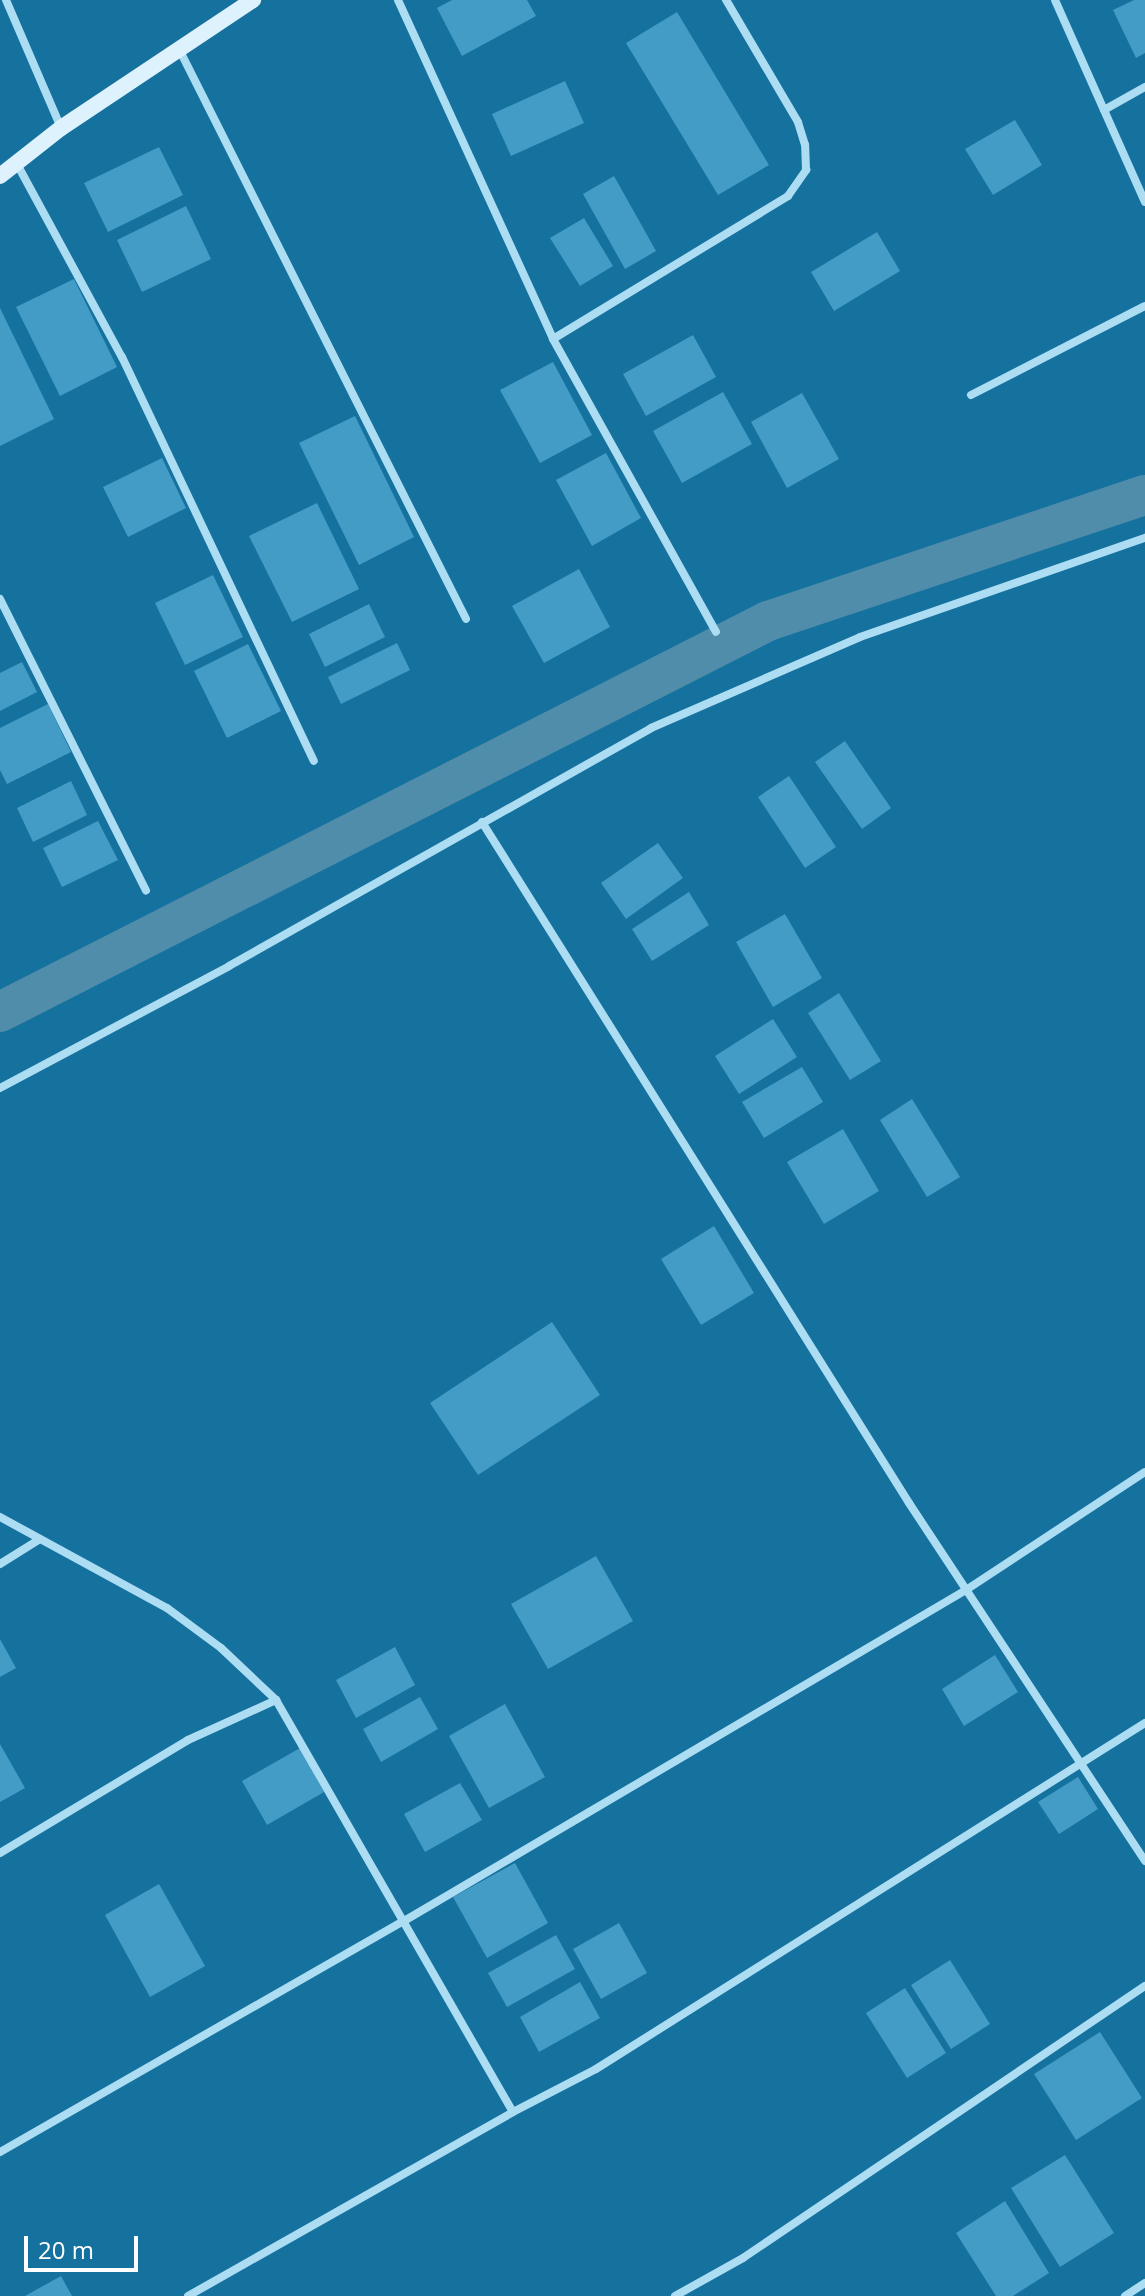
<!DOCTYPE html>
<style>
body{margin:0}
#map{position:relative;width:1145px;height:2296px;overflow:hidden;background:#15719e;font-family:"Open Sans",sans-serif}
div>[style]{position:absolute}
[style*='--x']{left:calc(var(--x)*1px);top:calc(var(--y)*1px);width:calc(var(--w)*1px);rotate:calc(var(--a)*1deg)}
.canal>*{height:40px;margin:-20px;padding:0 20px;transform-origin:20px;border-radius:20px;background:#4f8dab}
.building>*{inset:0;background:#439cc6}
.street>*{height:8px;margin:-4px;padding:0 4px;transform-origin:4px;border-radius:4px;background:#adddf3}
.secondary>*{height:16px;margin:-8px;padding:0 8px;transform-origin:8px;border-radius:8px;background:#ddf2fd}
span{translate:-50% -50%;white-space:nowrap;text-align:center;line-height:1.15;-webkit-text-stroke:6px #15719e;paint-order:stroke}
.scale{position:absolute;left:24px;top:2236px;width:114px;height:36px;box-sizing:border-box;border:4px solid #fff;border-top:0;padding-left:10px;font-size:24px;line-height:28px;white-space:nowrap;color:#fff;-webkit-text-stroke:6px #15719e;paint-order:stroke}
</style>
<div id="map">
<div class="canal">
<div style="--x:0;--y:1012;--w:862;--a:-26.98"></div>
<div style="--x:768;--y:621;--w:397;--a:-18.5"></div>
</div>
<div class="building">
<div style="clip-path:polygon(452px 0,527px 0,536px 16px,462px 56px,437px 8px)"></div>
<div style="clip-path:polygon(1134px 0,1145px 0,1145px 53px,1136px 58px,1113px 10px)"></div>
<div style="clip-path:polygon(677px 12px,769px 165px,718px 195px,626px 43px)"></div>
<div style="clip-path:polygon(565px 81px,584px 123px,511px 156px,492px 114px)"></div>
<div style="clip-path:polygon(1015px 120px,1042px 165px,993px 195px,965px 149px)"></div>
<div style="clip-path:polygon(159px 147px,183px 195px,108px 232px,84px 183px)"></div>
<div style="clip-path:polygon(614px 176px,656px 251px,625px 269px,583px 194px)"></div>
<div style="clip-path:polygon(186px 206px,211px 259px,142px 292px,117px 240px)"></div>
<div style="clip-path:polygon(584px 218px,613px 266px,580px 286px,550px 238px)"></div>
<div style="clip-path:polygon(877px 232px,900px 271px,834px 311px,811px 272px)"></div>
<div style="clip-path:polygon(74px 279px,117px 367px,60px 396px,16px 307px)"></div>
<div style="clip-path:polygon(0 308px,54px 419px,0 446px)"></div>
<div style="clip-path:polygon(693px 335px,716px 377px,646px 416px,623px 374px)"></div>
<div style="clip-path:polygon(553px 362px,592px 435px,540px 463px,500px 390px)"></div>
<div style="clip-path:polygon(723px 392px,752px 444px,682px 483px,653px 431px)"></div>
<div style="clip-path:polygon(802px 393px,839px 459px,787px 488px,751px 422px)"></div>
<div style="clip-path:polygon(355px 416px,414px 537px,359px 565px,299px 443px)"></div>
<div style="clip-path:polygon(606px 453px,641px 518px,592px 546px,556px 480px)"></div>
<div style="clip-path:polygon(162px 458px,186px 508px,128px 537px,103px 487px)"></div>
<div style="clip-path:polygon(317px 503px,359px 589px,292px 622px,249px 536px)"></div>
<div style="clip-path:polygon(579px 569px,610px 627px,544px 663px,512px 606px)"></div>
<div style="clip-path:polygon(213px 575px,243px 637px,185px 665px,155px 603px)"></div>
<div style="clip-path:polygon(369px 604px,385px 637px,325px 667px,309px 634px)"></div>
<div style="clip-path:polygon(397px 643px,410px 670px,341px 704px,328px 677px)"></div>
<div style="clip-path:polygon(248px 644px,281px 711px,227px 738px,194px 671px)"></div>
<div style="clip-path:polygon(22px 662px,37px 692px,0 711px,0 673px)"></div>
<div style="clip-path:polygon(48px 704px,71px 752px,7px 784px,0 770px,0 728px)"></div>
<div style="clip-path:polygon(845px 741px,891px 808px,862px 829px,815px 762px)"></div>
<div style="clip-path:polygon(789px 776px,836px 847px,805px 868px,758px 797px)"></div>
<div style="clip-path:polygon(71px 781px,87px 815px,33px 842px,17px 808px)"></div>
<div style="clip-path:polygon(98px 821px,118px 860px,62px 887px,43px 848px)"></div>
<div style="clip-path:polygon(658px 843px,683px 878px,626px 919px,601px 883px)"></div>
<div style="clip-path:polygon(689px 892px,709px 925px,652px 961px,632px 929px)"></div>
<div style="clip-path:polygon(785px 914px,822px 978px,773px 1007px,736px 942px)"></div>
<div style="clip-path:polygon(839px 993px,881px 1061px,850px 1080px,808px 1013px)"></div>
<div style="clip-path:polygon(773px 1019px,797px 1057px,739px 1094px,715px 1056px)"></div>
<div style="clip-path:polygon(802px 1067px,823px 1102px,764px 1138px,742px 1102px)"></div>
<div style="clip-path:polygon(912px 1099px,960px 1177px,927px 1197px,880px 1120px)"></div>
<div style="clip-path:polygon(843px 1129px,879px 1191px,824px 1224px,787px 1162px)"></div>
<div style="clip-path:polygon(714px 1226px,754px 1293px,701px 1325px,661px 1259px)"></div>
<div style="clip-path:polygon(552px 1322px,600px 1395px,478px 1475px,430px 1403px)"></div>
<div style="clip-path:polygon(596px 1556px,633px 1621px,548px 1669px,511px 1604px)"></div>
<div style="clip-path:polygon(0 1639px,16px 1668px,0 1677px)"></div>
<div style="clip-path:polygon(395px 1647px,415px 1685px,356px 1718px,336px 1680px)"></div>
<div style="clip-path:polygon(995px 1655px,1018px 1692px,964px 1726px,942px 1689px)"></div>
<div style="clip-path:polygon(420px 1697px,438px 1729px,381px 1762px,363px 1729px)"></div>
<div style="clip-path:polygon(505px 1704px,545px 1777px,489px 1808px,449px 1736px)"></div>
<div style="clip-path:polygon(0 1744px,25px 1788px,0 1802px)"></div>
<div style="clip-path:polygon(300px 1748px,324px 1792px,267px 1825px,242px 1781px)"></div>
<div style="clip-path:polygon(1078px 1777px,1098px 1809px,1059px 1834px,1038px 1802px)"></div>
<div style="clip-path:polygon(460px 1783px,482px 1820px,425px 1852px,404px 1814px)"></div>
<div style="clip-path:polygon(515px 1863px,548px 1923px,487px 1958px,453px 1897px)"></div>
<div style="clip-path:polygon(159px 1884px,205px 1966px,150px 1997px,105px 1915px)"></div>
<div style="clip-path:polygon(619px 1923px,647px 1973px,601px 1999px,573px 1949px)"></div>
<div style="clip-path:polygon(556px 1935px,575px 1969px,507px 2007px,488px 1973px)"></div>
<div style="clip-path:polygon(950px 1960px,990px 2024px,951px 2049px,911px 1985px)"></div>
<div style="clip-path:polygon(580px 1982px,600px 2018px,539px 2052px,520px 2017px)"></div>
<div style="clip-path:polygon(905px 1988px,946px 2053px,907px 2078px,866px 2013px)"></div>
<div style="clip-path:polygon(1100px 2032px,1142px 2098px,1076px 2140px,1034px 2074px)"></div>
<div style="clip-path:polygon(1065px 2155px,1114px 2233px,1060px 2267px,1011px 2188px)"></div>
<div style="clip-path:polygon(1005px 2201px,1049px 2273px,1013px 2296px,996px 2296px,956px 2233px)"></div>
<div style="clip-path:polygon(61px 2276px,72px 2296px,25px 2296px)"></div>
</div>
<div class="street">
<div style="--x:6;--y:0;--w:139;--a:66.7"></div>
<div style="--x:398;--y:0;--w:373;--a:65.4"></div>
<div style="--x:553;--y:339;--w:335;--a:60.9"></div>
<div style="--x:1055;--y:0;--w:221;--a:66"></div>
<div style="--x:179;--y:49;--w:638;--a:63.27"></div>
<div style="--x:1104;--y:110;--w:47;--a:-29.3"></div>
<div style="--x:17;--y:164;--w:220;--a:61.5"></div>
<div style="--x:122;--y:357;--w:447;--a:64.6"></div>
<div style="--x:553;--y:339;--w:275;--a:-31.3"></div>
<div style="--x:788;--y:196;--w:32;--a:-55"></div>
<div style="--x:806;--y:170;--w:25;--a:-92"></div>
<div style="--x:805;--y:145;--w:24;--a:-107"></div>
<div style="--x:798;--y:122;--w:142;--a:-120.5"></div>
<div style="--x:971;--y:395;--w:195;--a:-27.1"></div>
<div style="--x:0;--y:599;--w:326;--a:63.4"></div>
<div style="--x:482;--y:822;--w:804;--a:57.91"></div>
<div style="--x:909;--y:1503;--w:429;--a:56.6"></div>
<div style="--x:0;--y:1088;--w:259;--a:-28"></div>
<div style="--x:229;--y:966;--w:484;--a:-29.4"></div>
<div style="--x:651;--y:728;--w:228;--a:-23.5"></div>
<div style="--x:860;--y:637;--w:302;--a:-19.2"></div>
<div style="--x:0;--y:1517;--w:190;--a:28.6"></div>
<div style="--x:167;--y:1608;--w:67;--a:36.5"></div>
<div style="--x:221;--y:1648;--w:76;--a:43.4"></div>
<div style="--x:276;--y:1700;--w:475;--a:60.1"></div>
<div style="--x:0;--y:1564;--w:47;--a:-32"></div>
<div style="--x:0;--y:1853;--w:219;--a:-31"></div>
<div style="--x:188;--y:1740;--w:97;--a:-24.4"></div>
<div style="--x:0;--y:2152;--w:465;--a:-29.8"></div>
<div style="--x:404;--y:1921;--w:652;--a:-30.5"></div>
<div style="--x:966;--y:1590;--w:214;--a:-33.4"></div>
<div style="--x:188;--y:2296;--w:373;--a:-29.5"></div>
<div style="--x:513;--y:2112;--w:93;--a:-27.4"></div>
<div style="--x:596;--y:2069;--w:649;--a:-32.22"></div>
<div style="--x:675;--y:2296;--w:78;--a:-29.2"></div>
<div style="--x:743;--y:2258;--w:485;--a:-34.1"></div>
<div style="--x:1125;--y:2296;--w:24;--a:-33"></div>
</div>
<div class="secondary">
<div style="--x:0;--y:176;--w:78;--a:-38.2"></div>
<div style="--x:61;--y:128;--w:231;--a:-33.7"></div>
</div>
<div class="scale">20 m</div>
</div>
